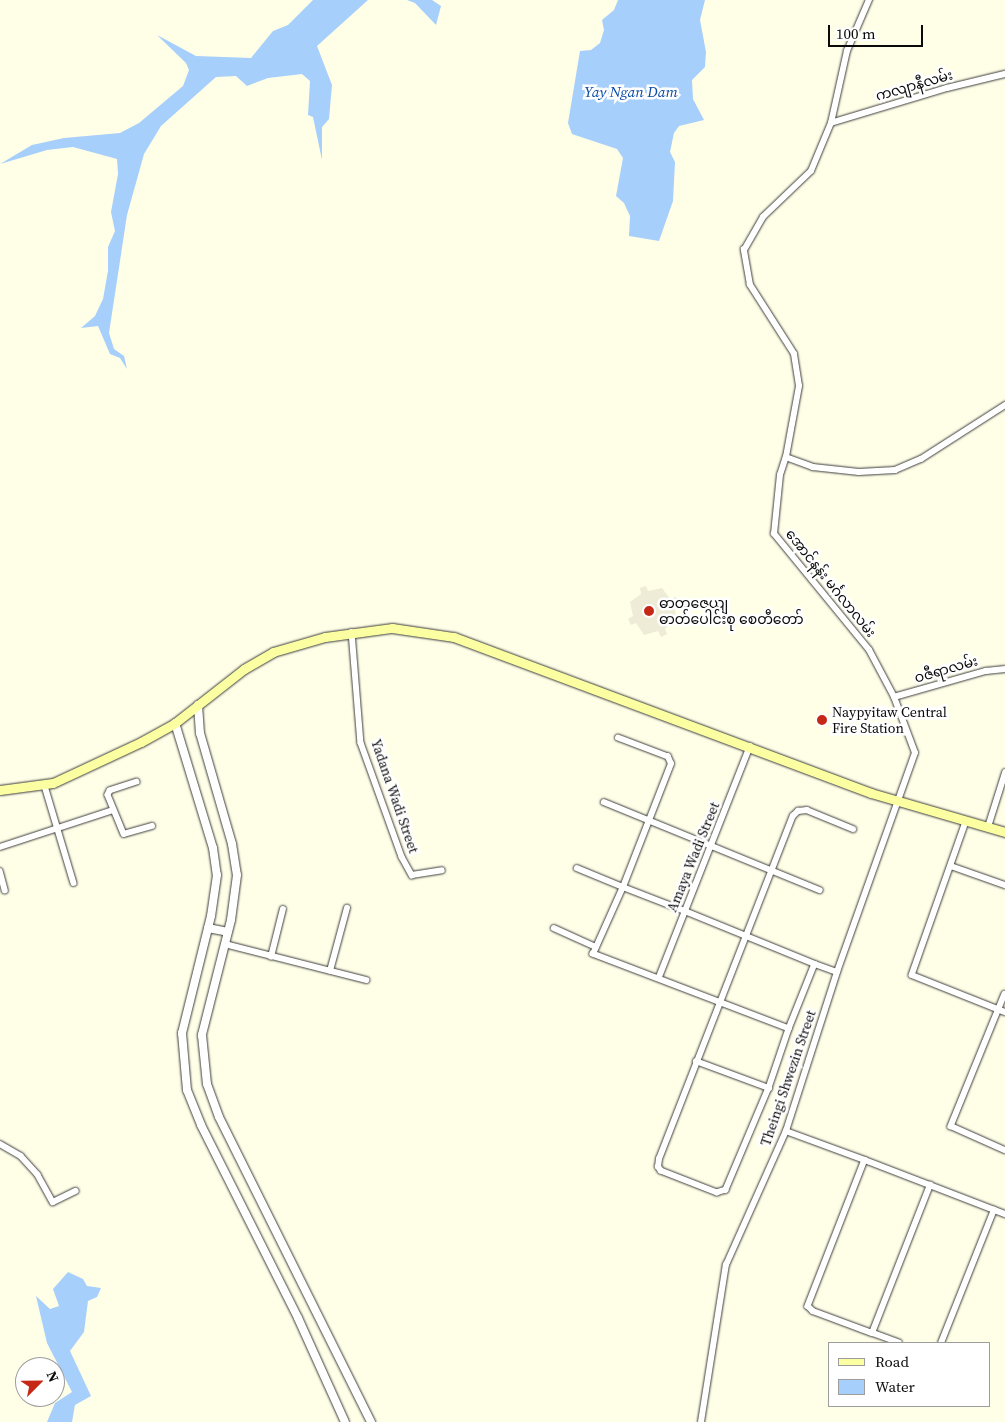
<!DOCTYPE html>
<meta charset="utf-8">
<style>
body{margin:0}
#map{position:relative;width:1005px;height:1422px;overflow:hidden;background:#fffee7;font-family:"Source Serif 4","Noto Sans Myanmar",serif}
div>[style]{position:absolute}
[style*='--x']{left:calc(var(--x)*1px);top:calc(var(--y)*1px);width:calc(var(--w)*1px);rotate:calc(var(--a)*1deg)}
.plaza>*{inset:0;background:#eeecd7}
.water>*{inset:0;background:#a6cffc}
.roads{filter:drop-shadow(0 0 1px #3d3d3d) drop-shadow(0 0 1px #3d3d3d)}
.minor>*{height:5.5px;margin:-2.75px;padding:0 2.75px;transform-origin:2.75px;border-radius:2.75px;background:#fff}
.tertiary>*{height:8px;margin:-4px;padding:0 4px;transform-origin:4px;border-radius:4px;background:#fff}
.secondary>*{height:9px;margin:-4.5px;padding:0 4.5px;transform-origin:4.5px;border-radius:4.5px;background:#fbffa2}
.dots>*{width:14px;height:14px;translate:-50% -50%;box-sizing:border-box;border:2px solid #fff;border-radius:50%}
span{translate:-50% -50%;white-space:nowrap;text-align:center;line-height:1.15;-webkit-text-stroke:5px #fff;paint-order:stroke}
.street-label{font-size:14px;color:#0a0a0a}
.poi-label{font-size:14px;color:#0a0a0a}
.left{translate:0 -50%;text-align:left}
.water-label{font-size:15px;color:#094aa6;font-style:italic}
.legend{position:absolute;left:828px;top:1342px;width:162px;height:65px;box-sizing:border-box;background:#fff;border:1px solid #9d9d9d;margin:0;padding:6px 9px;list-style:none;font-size:15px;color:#0a0a0a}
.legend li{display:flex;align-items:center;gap:10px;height:25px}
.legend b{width:25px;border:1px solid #9d9d9d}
.north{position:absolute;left:15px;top:1357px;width:50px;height:50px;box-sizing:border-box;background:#fff;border:1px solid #9d9d9d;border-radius:50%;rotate:67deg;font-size:14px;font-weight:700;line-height:20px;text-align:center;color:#0a0a0a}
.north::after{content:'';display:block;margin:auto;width:18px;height:22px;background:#c62816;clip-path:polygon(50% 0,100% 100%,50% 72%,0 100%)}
.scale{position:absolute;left:828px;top:25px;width:95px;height:22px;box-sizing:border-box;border:2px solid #0a0a0a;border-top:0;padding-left:6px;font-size:15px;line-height:18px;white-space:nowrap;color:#0a0a0a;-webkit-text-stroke:4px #fff;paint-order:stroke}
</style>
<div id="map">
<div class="plaza">
<div style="clip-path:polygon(646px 586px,648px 591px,662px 588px,670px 599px,676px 597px,678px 603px,674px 606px,677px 620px,665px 628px,667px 634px,661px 637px,658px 631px,644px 635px,636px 623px,631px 625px,628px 619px,633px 616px,630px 602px,641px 594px,640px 588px)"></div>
</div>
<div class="water">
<div style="clip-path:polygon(313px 0,368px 0,317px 46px,332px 85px,329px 119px,322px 127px,322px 160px,313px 117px,308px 115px,310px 81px,302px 74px,268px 78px,247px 86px,236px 76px,216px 77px,161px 126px,144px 154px,127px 215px,109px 333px,114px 349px,124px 356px,127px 369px,120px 358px,110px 354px,98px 326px,81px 328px,95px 316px,103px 299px,108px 271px,108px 247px,115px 231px,111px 212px,118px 174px,117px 159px,73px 147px,47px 150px,0 164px,32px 145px,64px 138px,120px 133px,139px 123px,183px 86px,189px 70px,186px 63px,157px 35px,196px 56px,251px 58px,273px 31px,288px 25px)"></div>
<div style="clip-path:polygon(407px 0,432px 0,441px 6px,436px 25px,415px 3px)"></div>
<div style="clip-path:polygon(618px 0,705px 0,700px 20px,706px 52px,705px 67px,692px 80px,693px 99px,704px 120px,679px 126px,674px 133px,670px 152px,675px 162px,673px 201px,659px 241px,629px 236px,630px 216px,624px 203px,616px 196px,623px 158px,617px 149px,572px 134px,568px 123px,580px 51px,591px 50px,600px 43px,604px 30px,602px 20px,614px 10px)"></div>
<div style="clip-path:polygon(68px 1272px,83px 1279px,87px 1286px,101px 1288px,97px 1297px,88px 1301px,84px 1332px,70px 1351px,91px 1396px,75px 1405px,72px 1422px,47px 1422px,55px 1403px,72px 1392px,47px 1343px,36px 1296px,50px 1309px,59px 1306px,53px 1289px)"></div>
</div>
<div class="roads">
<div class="minor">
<div style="--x:831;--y:123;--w:121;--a:-16.8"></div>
<div style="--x:947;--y:88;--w:60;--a:-13.6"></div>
<div style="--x:786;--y:457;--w:29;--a:20"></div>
<div style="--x:813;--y:467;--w:46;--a:6.2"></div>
<div style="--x:859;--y:472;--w:36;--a:-3"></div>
<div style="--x:895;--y:470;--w:28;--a:-23"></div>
<div style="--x:921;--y:459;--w:100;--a:-32.7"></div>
<div style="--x:352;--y:632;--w:111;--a:85.4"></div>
<div style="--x:361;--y:743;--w:121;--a:70.2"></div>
<div style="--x:402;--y:857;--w:21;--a:61"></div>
<div style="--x:412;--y:875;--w:30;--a:-9"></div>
<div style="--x:894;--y:697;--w:96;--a:-15.8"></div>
<div style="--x:986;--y:671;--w:19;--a:-6"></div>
<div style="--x:137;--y:782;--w:28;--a:162"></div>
<div style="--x:110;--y:791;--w:4;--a:117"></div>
<div style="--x:108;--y:795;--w:42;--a:67.7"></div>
<div style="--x:124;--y:834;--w:29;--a:-16"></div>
<div style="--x:45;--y:786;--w:101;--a:73.4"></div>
<div style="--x:604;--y:802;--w:233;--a:22.2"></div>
<div style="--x:966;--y:822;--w:162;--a:109.4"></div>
<div style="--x:912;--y:975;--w:100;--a:21.7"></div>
<div style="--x:988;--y:827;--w:57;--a:-72.5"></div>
<div style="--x:0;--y:847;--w:119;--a:-18.1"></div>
<div style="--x:951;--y:866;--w:57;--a:19.4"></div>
<div style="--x:577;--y:868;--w:50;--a:22.4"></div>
<div style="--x:623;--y:887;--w:66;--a:21.2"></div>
<div style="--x:685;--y:911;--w:140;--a:22.2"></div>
<div style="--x:815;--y:964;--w:70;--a:111.8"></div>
<div style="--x:789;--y:1029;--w:210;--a:-159.1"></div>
<div style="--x:593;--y:954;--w:73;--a:-65.9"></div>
<div style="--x:623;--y:887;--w:132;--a:-68.7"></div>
<div style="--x:671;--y:764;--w:8;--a:-113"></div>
<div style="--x:668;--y:757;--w:53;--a:-159.2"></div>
<div style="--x:0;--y:871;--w:20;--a:75"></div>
<div style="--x:554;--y:928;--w:46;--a:24.3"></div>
<div style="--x:225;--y:944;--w:146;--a:14.3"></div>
<div style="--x:271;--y:957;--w:49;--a:-76"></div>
<div style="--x:815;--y:964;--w:23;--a:20"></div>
<div style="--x:330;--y:971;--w:65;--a:-74.9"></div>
<div style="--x:659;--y:977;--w:248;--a:-68.5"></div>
<div style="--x:1005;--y:994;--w:143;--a:112.2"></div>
<div style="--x:951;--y:1126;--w:59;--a:24"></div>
<div style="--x:789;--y:1029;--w:62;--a:108.7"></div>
<div style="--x:769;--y:1088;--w:111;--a:112.9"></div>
<div style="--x:726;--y:1190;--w:9;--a:162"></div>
<div style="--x:717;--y:1193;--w:60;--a:-158.6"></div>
<div style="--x:661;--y:1171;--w:5;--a:-127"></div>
<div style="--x:658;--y:1167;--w:8;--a:-83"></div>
<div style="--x:659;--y:1159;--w:368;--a:-68.7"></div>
<div style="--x:793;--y:816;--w:7;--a:-45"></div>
<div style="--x:798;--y:811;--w:9;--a:-6"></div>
<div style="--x:807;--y:810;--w:50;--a:22.4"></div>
<div style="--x:696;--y:1061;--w:78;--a:20.3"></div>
<div style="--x:786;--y:1131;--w:84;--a:20.2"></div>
<div style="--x:865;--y:1160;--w:157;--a:111.3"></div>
<div style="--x:808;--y:1306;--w:7;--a:45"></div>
<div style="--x:813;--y:1311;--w:63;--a:20.4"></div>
<div style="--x:0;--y:1144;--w:24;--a:30"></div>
<div style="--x:21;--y:1156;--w:25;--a:48"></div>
<div style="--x:38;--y:1175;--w:31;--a:61"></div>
<div style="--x:53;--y:1202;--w:25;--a:-26"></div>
<div style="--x:865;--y:1160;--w:150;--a:21.1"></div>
<div style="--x:899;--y:1343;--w:29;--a:-160"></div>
<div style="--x:872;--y:1333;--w:159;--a:-68.6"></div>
<div style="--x:941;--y:1343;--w:143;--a:-68.3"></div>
<div style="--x:701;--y:1422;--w:159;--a:-81"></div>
<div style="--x:726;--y:1265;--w:147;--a:-65.9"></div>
<div style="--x:786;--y:1131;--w:167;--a:-72.2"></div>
<div style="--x:837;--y:972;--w:232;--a:-70.4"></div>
<div style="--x:915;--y:753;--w:60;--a:-110.6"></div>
<div style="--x:894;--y:697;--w:53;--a:-118"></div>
<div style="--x:869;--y:650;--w:150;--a:-129.3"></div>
<div style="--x:774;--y:534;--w:59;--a:-84.2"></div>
<div style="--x:780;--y:475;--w:19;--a:-72"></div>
<div style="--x:786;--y:457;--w:72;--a:-79.6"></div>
<div style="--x:799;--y:386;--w:32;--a:-99"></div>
<div style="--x:794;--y:354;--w:82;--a:-122.5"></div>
<div style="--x:750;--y:285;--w:36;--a:-100"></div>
<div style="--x:744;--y:250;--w:38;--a:-60"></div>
<div style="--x:763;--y:217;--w:66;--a:-43.8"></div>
<div style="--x:811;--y:171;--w:52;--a:-67.4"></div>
<div style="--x:831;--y:123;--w:74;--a:-77.5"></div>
<div style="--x:847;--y:51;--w:56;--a:-66.7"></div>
</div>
<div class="tertiary">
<div style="--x:198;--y:705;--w:28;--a:86"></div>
<div style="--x:200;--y:733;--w:116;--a:73.9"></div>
<div style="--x:232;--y:844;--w:31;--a:81"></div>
<div style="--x:237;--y:875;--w:45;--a:97.6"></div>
<div style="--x:231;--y:920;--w:119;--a:104.2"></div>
<div style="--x:202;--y:1035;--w:49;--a:84.2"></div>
<div style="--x:207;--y:1084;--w:35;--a:70"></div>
<div style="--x:219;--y:1117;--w:341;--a:63.5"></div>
<div style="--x:175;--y:723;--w:131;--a:73.1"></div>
<div style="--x:213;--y:848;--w:27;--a:82"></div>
<div style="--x:217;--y:875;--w:41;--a:98.3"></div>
<div style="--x:211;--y:916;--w:121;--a:103.9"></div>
<div style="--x:182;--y:1033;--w:57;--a:85"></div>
<div style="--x:187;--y:1090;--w:38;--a:68"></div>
<div style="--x:201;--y:1125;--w:216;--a:63.3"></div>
<div style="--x:298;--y:1318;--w:114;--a:65.7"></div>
<div style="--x:208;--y:928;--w:20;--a:11"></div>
</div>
<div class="secondary">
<div style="--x:0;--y:790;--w:53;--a:-7.5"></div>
<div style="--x:53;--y:783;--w:97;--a:-25"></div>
<div style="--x:141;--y:742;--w:39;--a:-29"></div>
<div style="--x:175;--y:723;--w:88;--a:-38"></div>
<div style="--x:244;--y:669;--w:34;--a:-30"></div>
<div style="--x:273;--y:652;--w:54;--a:-16.1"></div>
<div style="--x:325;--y:637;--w:68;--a:-7.7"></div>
<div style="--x:392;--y:628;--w:63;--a:8.3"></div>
<div style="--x:454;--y:637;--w:445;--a:20.5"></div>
<div style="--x:871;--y:793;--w:140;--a:16.2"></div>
</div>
</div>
<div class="dots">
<div style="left:649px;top:611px;background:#c62816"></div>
<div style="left:822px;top:720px;background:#c62816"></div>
</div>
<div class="street-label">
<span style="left:914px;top:85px;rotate:-16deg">ကလျာနီလမ်း</span>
<span style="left:831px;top:583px;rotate:51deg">အောင်နန်း မင်္ဂလာလမ်း</span>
<span style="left:946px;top:669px;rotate:-16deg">ဝဇီရာလမ်း</span>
<span style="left:395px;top:796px;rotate:71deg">Yadana Wadi Street</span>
<span style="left:693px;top:857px;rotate:-68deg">Amaya Wadi Street</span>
<span style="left:788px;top:1078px;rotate:-71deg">Theingi Shwezin Street</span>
</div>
<div class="poi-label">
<span class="left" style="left:659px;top:611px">ဓာတုဇေယျ<br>ဓာတ်ပေါင်းစု စေတီတော်</span>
<span class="left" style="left:832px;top:720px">Naypyitaw Central<br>Fire Station</span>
</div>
<div class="water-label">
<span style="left:631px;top:92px">Yay Ngan Dam</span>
</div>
<ul class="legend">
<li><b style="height:6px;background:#fbffa2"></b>Road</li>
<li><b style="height:14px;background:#a6cffc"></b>Water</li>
</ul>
<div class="north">N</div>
<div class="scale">100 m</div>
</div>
